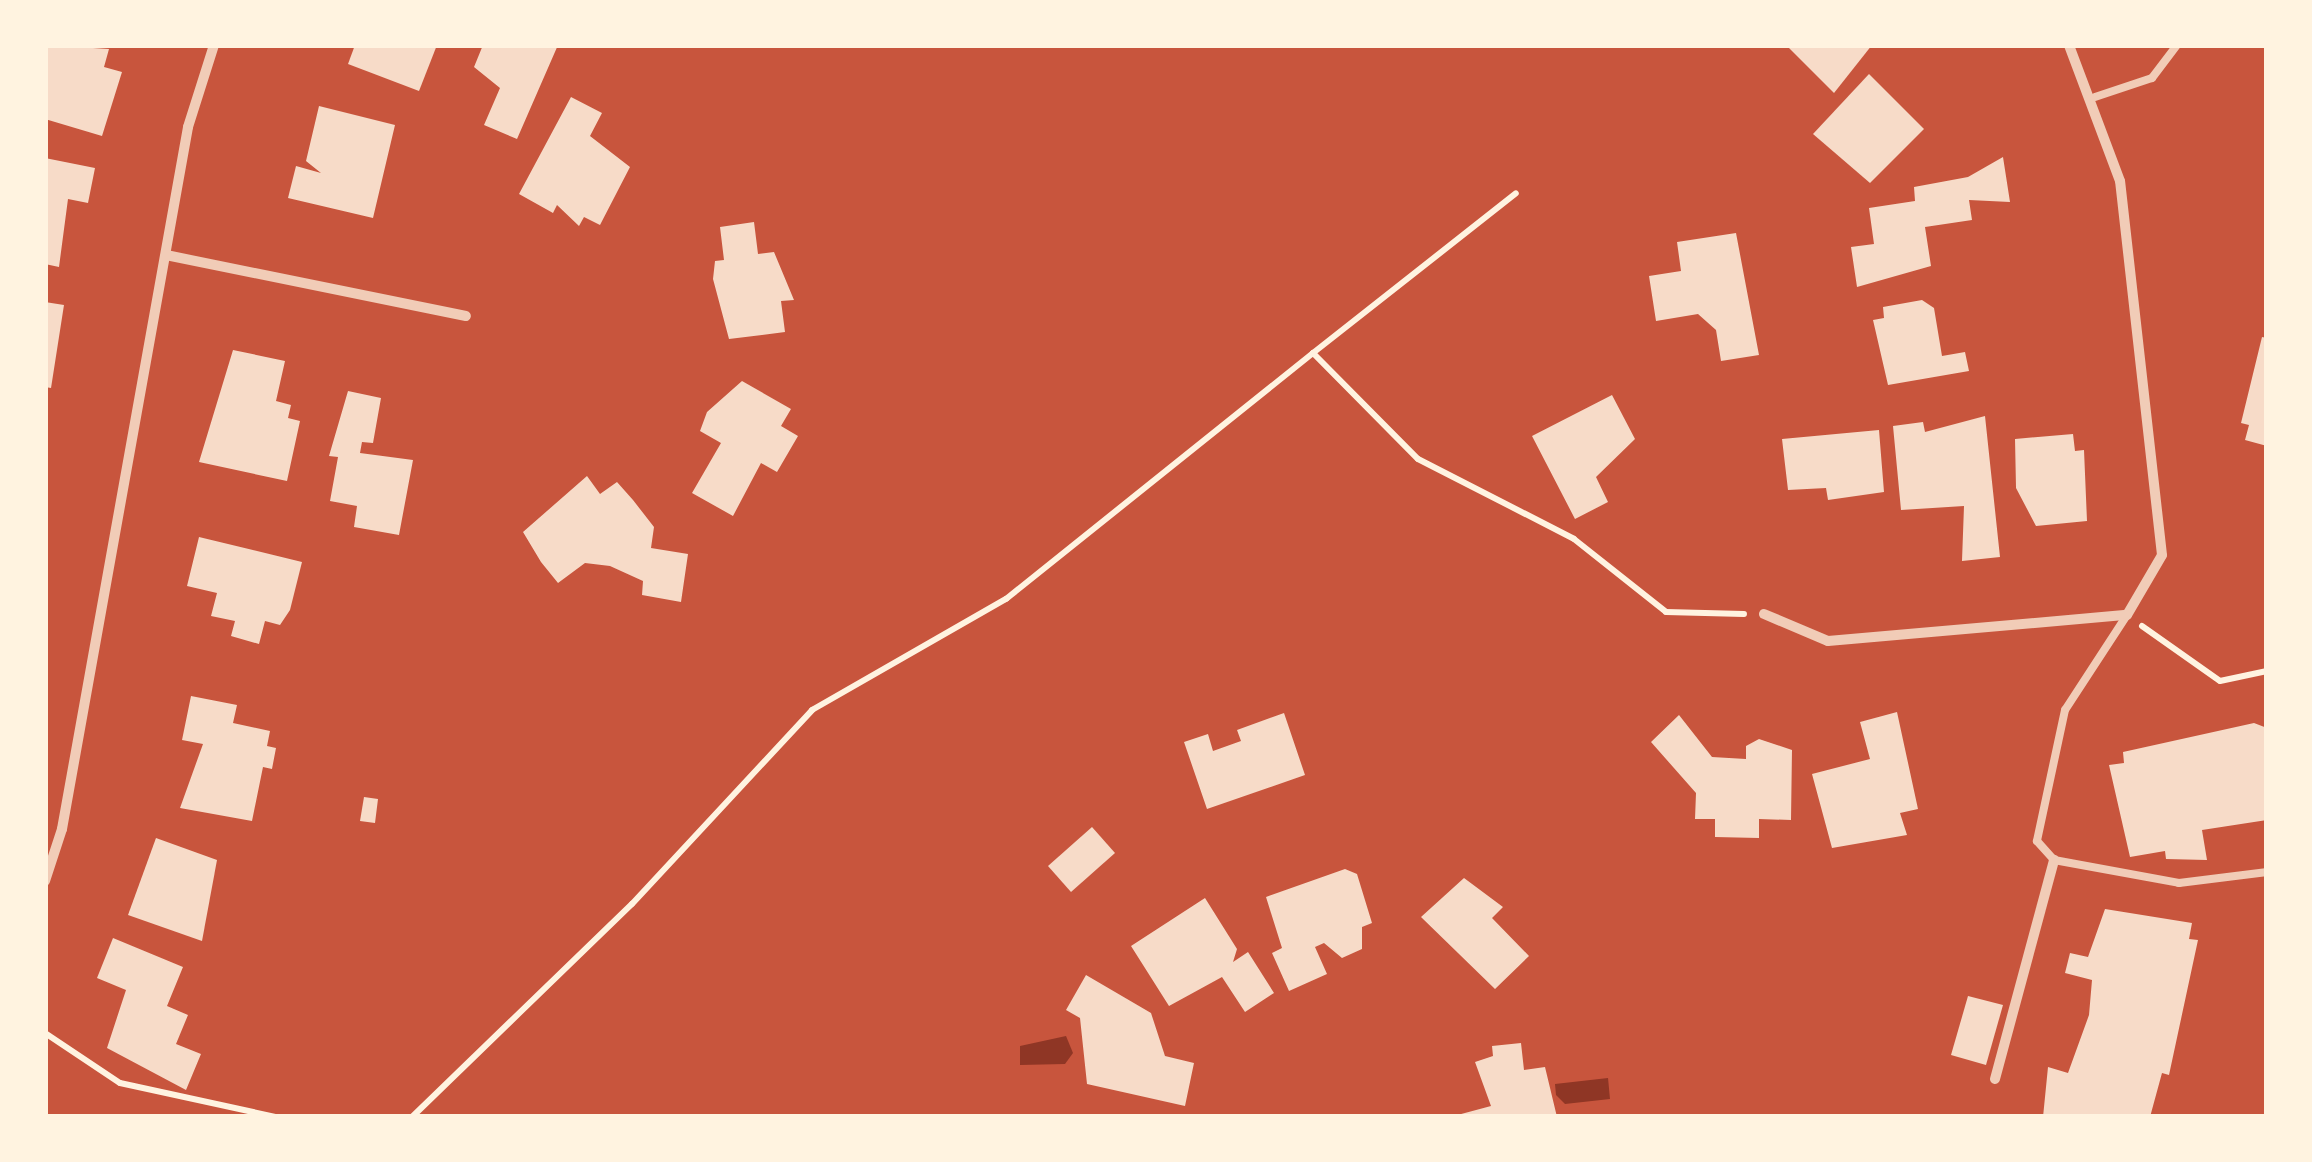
<!DOCTYPE html>
<style>
body{margin:0}
#map{position:relative;width:2312px;height:1162px;overflow:hidden;background:#c8553d;font-family:"IBM Plex Sans",sans-serif}
div>[style]{position:absolute}
[style*='--x']{left:calc(var(--x)*1px);top:calc(var(--y)*1px);width:calc(var(--w)*1px);rotate:calc(var(--a)*1deg)}
.water>*{inset:0;background:#8f3625}
.building>*{inset:0;background:#f7dbc8}
.path>*{height:6px;margin:-3px;padding:0 3px;transform-origin:3px;border-radius:3px;background:#fff3e0}
.service>*{height:8px;margin:-4px;padding:0 4px;transform-origin:4px;border-radius:4px;background:#f1ccb7}
.minor>*{height:10px;margin:-5px;padding:0 5px;transform-origin:5px;border-radius:5px;background:#f1ccb7}
span{translate:-50% -50%;white-space:nowrap;text-align:center;line-height:1.15;-webkit-text-stroke:8px #fff3e0;paint-order:stroke}
.frame{position:absolute;inset:0;border:48px solid #fff3e0;pointer-events:none}
</style>
<div id="map">
<div class="water">
<div style="clip-path:polygon(1066px 1036px,1073px 1053px,1065px 1064px,1020px 1065px,1020px 1046px)"></div>
<div style="clip-path:polygon(1608px 1078px,1610px 1099px,1565px 1104px,1556px 1095px,1555px 1084px)"></div>
</div>
<div class="building">
<div style="clip-path:polygon(45px 45px,109px 49px,104px 67px,122px 72px,102px 136px,45px 119px)"></div>
<div style="clip-path:polygon(355px 45px,437px 45px,419px 91px,348px 64px)"></div>
<div style="clip-path:polygon(483px 45px,558px 45px,517px 139px,484px 125px,500px 88px,474px 67px)"></div>
<div style="clip-path:polygon(1786px 45px,1872px 45px,1834px 93px)"></div>
<div style="clip-path:polygon(1869px 74px,1924px 129px,1870px 183px,1813px 134px)"></div>
<div style="clip-path:polygon(571px 97px,602px 113px,590px 136px,630px 167px,600px 225px,584px 217px,579px 226px,557px 205px,553px 213px,519px 194px)"></div>
<div style="clip-path:polygon(319px 106px,395px 125px,373px 218px,288px 198px,296px 166px,321px 173px,306px 161px)"></div>
<div style="clip-path:polygon(2003px 157px,2010px 202px,1969px 200px,1972px 220px,1925px 227px,1931px 266px,1857px 287px,1851px 247px,1874px 244px,1869px 208px,1915px 201px,1914px 187px,1968px 177px)"></div>
<div style="clip-path:polygon(45px 158px,95px 168px,88px 203px,68px 199px,59px 267px,45px 264px)"></div>
<div style="clip-path:polygon(754px 222px,758px 254px,774px 252px,794px 300px,781px 301px,785px 332px,729px 339px,713px 279px,715px 261px,724px 260px,720px 227px)"></div>
<div style="clip-path:polygon(1736px 233px,1759px 355px,1721px 361px,1716px 330px,1698px 314px,1656px 321px,1649px 276px,1681px 271px,1677px 242px)"></div>
<div style="clip-path:polygon(1922px 300px,1934px 308px,1942px 356px,1965px 352px,1969px 371px,1888px 385px,1873px 320px,1884px 318px,1883px 307px)"></div>
<div style="clip-path:polygon(45px 302px,64px 305px,51px 388px,45px 387px)"></div>
<div style="clip-path:polygon(2262px 337px,2267px 338px,2267px 446px,2245px 440px,2249px 425px,2241px 423px)"></div>
<div style="clip-path:polygon(233px 350px,285px 361px,276px 401px,291px 405px,288px 418px,300px 421px,287px 481px,199px 462px)"></div>
<div style="clip-path:polygon(742px 381px,791px 409px,781px 426px,798px 436px,777px 472px,761px 463px,733px 516px,692px 493px,721px 443px,700px 431px,707px 412px)"></div>
<div style="clip-path:polygon(348px 391px,381px 398px,373px 443px,362px 442px,360px 453px,413px 460px,399px 535px,354px 527px,357px 506px,330px 501px,338px 457px,329px 456px)"></div>
<div style="clip-path:polygon(1612px 395px,1635px 439px,1596px 477px,1608px 502px,1575px 519px,1532px 436px)"></div>
<div style="clip-path:polygon(1985px 416px,2000px 557px,1962px 561px,1964px 506px,1901px 510px,1893px 426px,1923px 422px,1925px 432px)"></div>
<div style="clip-path:polygon(1879px 430px,1884px 492px,1828px 500px,1826px 488px,1788px 490px,1782px 439px)"></div>
<div style="clip-path:polygon(2073px 434px,2075px 451px,2084px 450px,2087px 521px,2036px 526px,2016px 488px,2015px 439px)"></div>
<div style="clip-path:polygon(587px 476px,600px 494px,617px 482px,633px 500px,654px 527px,651px 548px,688px 554px,681px 602px,642px 595px,643px 581px,610px 566px,585px 563px,558px 583px,541px 562px,523px 532px)"></div>
<div style="clip-path:polygon(199px 537px,302px 562px,290px 610px,280px 625px,265px 621px,259px 644px,231px 636px,235px 621px,211px 616px,217px 593px,187px 586px)"></div>
<div style="clip-path:polygon(191px 696px,237px 705px,233px 723px,270px 731px,267px 746px,276px 748px,272px 769px,263px 767px,252px 821px,180px 808px,203px 744px,182px 740px)"></div>
<div style="clip-path:polygon(1897px 712px,1918px 809px,1900px 813px,1907px 835px,1832px 848px,1812px 774px,1870px 759px,1860px 722px)"></div>
<div style="clip-path:polygon(1284px 713px,1305px 775px,1207px 809px,1184px 742px,1208px 734px,1213px 751px,1241px 741px,1237px 730px)"></div>
<div style="clip-path:polygon(1679px 715px,1712px 757px,1746px 759px,1746px 746px,1759px 739px,1792px 750px,1791px 820px,1759px 819px,1759px 838px,1715px 837px,1715px 819px,1695px 819px,1696px 793px,1651px 742px)"></div>
<div style="clip-path:polygon(2254px 723px,2267px 728px,2267px 820px,2202px 830px,2207px 860px,2166px 859px,2165px 851px,2130px 857px,2109px 765px,2124px 763px,2123px 752px)"></div>
<div style="clip-path:polygon(364px 797px,378px 799px,375px 823px,360px 821px)"></div>
<div style="clip-path:polygon(1092px 827px,1115px 853px,1071px 892px,1048px 866px)"></div>
<div style="clip-path:polygon(156px 838px,217px 860px,202px 941px,128px 915px)"></div>
<div style="clip-path:polygon(1345px 869px,1357px 874px,1372px 923px,1362px 927px,1362px 949px,1342px 958px,1324px 943px,1315px 947px,1327px 974px,1289px 991px,1272px 953px,1282px 948px,1266px 897px)"></div>
<div style="clip-path:polygon(1464px 878px,1503px 907px,1492px 918px,1529px 956px,1495px 989px,1421px 917px)"></div>
<div style="clip-path:polygon(1205px 898px,1237px 949px,1233px 962px,1248px 952px,1274px 993px,1245px 1012px,1222px 977px,1169px 1006px,1131px 946px)"></div>
<div style="clip-path:polygon(2105px 909px,2192px 923px,2189px 939px,2198px 940px,2169px 1075px,2162px 1073px,2150px 1117px,2043px 1117px,2048px 1067px,2068px 1073px,2089px 1015px,2092px 980px,2065px 973px,2070px 953px,2088px 957px)"></div>
<div style="clip-path:polygon(113px 938px,183px 967px,167px 1006px,188px 1015px,176px 1044px,201px 1054px,186px 1090px,107px 1048px,126px 990px,97px 978px)"></div>
<div style="clip-path:polygon(1086px 975px,1151px 1013px,1165px 1056px,1194px 1063px,1185px 1106px,1087px 1084px,1080px 1018px,1066px 1010px)"></div>
<div style="clip-path:polygon(1968px 996px,2003px 1005px,1986px 1065px,1951px 1055px)"></div>
<div style="clip-path:polygon(1521px 1043px,1524px 1070px,1545px 1067px,1557px 1117px,1450px 1117px,1491px 1106px,1475px 1062px,1493px 1056px,1492px 1046px)"></div>
</div>
<div class="path">
<div style="--x:1313;--y:353;--w:258;--a:-38.2"></div>
<div style="--x:2142;--y:626;--w:95;--a:35.2"></div>
<div style="--x:2220;--y:681;--w:48;--a:-12"></div>
<div style="--x:45;--y:1033;--w:90;--a:33.7"></div>
<div style="--x:120;--y:1083;--w:160;--a:12.3"></div>
<div style="--x:412;--y:1117;--w:306;--a:-44.1"></div>
<div style="--x:632;--y:904;--w:265;--a:-47.1"></div>
<div style="--x:812;--y:710;--w:224;--a:-29.8"></div>
<div style="--x:1006;--y:599;--w:393;--a:-38.7"></div>
<div style="--x:1313;--y:353;--w:149;--a:45.3"></div>
<div style="--x:1418;--y:459;--w:175;--a:27.1"></div>
<div style="--x:1574;--y:539;--w:117;--a:38.4"></div>
<div style="--x:1666;--y:612;--w:78;--a:1.5"></div>
</div>
<div class="service">
<div style="--x:2095;--y:97;--w:60;--a:-18.4"></div>
<div style="--x:2152;--y:78;--w:41;--a:-52.9"></div>
<div style="--x:2127;--y:615;--w:113;--a:123.1"></div>
<div style="--x:2065;--y:710;--w:134;--a:102.1"></div>
<div style="--x:2037;--y:841;--w:25;--a:48"></div>
<div style="--x:2054;--y:860;--w:127;--a:10.4"></div>
<div style="--x:2179;--y:883;--w:89;--a:-7.1"></div>
</div>
<div class="minor">
<div style="--x:166;--y:255;--w:306;--a:11.5"></div>
<div style="--x:1764;--y:614;--w:69;--a:22.9"></div>
<div style="--x:1828;--y:641;--w:300;--a:-5"></div>
<div style="--x:2127;--y:615;--w:69;--a:-59.7"></div>
<div style="--x:2162;--y:555;--w:376;--a:-96.4"></div>
<div style="--x:2120;--y:181;--w:145;--a:-110.6"></div>
<div style="--x:45;--y:881;--w:55;--a:-71.9"></div>
<div style="--x:62;--y:829;--w:713;--a:-79.82"></div>
<div style="--x:188;--y:127;--w:86;--a:-72.4"></div>
<div style="--x:1995;--y:1079;--w:227;--a:-74.9"></div>
</div>
<div class="frame"></div>
</div>
